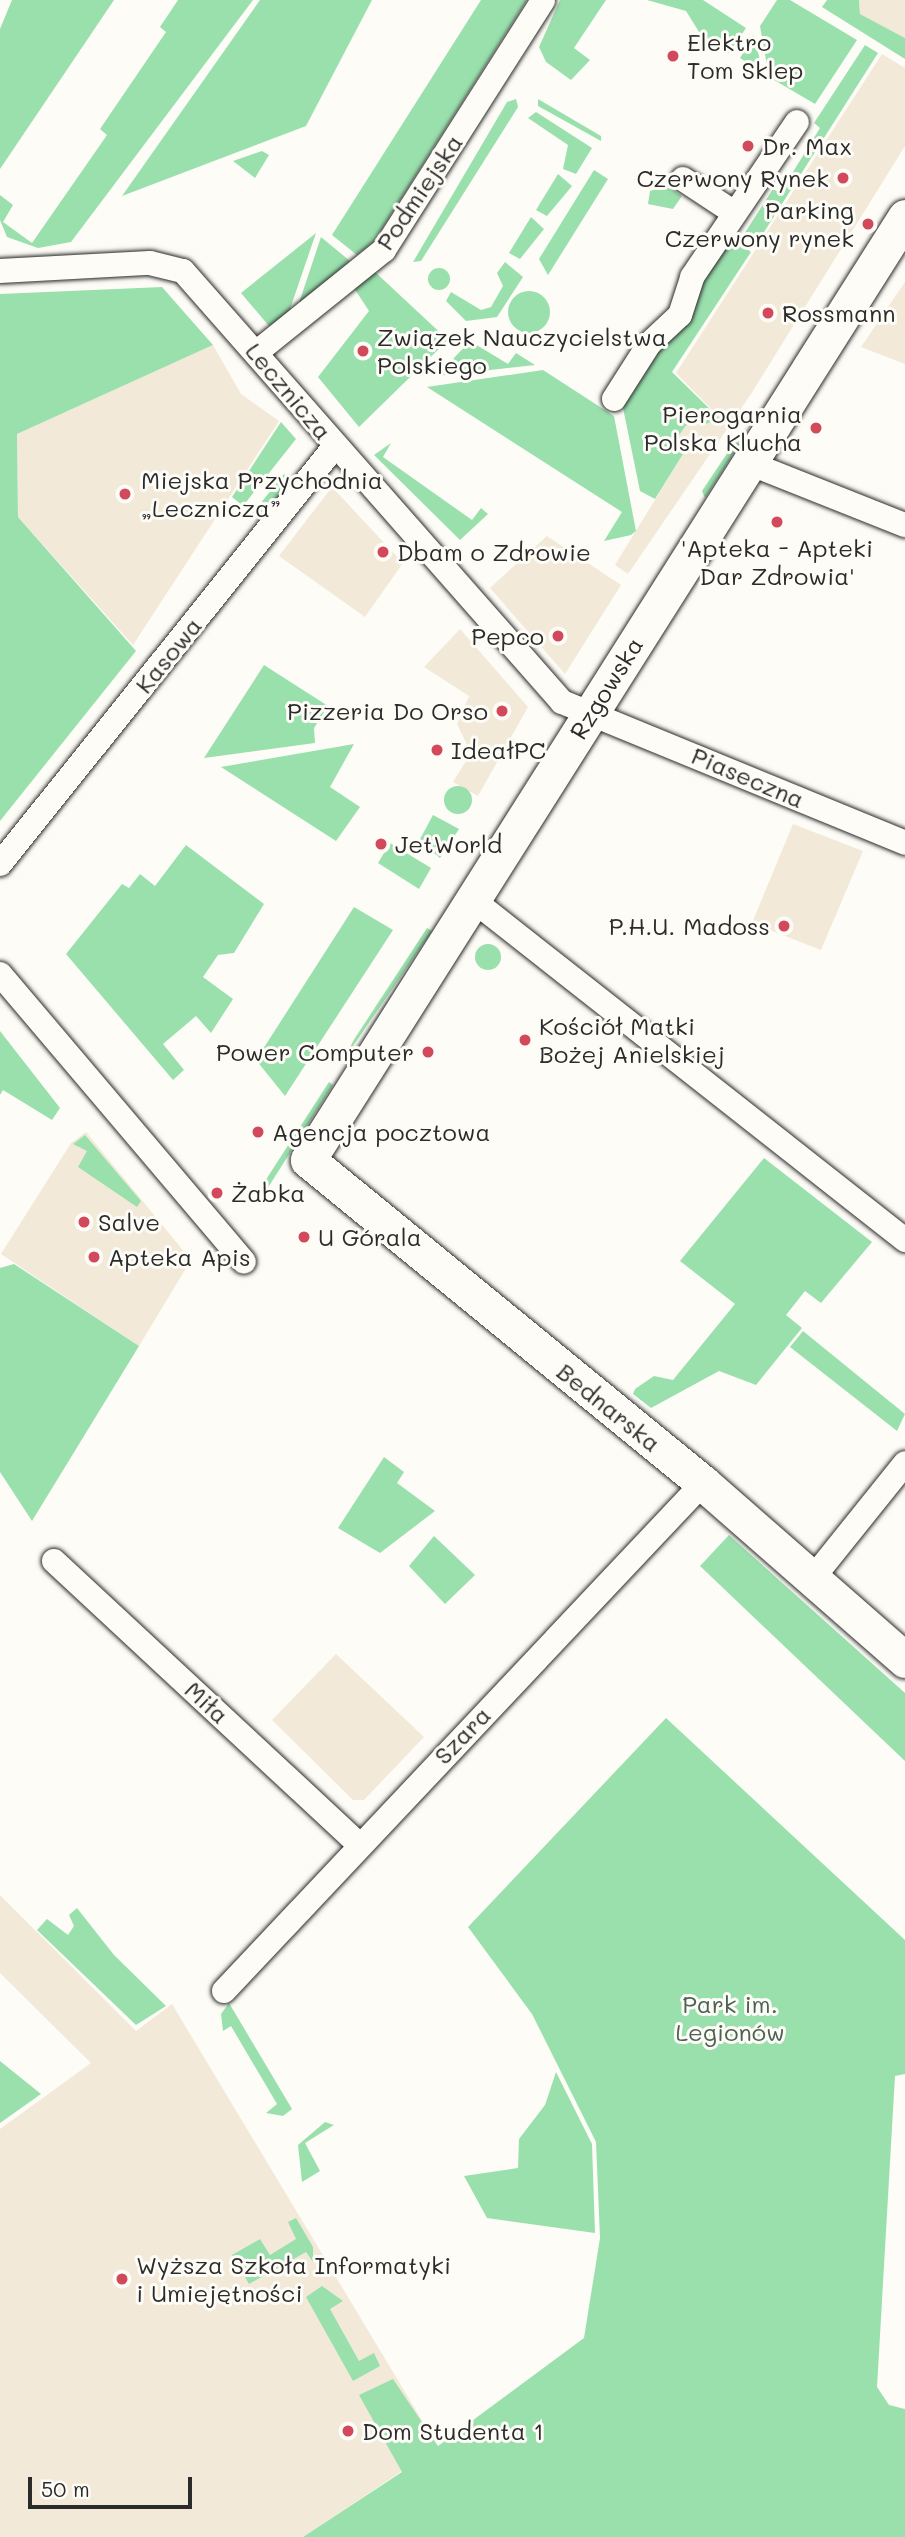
<!DOCTYPE html>
<meta charset="utf-8">
<style>
body{margin:0}
#map{position:relative;width:905px;height:2537px;overflow:hidden;background:#fdfcf7;font-family:Mali,sans-serif}
div>[style]{position:absolute}
[style*='--x']{left:calc(var(--x)*1px);top:calc(var(--y)*1px);width:calc(var(--w)*1px);rotate:calc(var(--a)*1deg)}
.built>*{inset:0;background:#f2e9d8}
.green>*{inset:0;background:#9ae0ad}
.round{border-radius:50%}
.roads{filter:drop-shadow(0 0 2px #2b2b2b) drop-shadow(0 0 2px #2b2b2b)}
.street>*{height:24px;margin:-12px;padding:0 12px;transform-origin:12px;border-radius:12px;background:#fdfcf7}
.secondary>*{height:35px;margin:-17.5px;padding:0 17.5px;transform-origin:17.5px;border-radius:17.5px;background:#fdfcf7}
.dots>*{width:19px;height:19px;translate:-50% -50%;box-sizing:border-box;border:4px solid #fdfcf7;border-radius:50%}
span{translate:-50% -50%;white-space:nowrap;text-align:center;line-height:1.15;-webkit-text-stroke:6px #fdfcf7;paint-order:stroke}
.poi-label{font-size:24px;color:#2b2b2b}
.left{translate:0 -50%;text-align:left}
.right{translate:-100% -50%;text-align:right}
.street-label{font-size:24px;color:#2b2b2b}
.park-label{font-size:24px;color:#4c6152}
.scale{position:absolute;left:28px;top:2477px;width:164px;height:32px;box-sizing:border-box;border:4px solid #2b2b2b;border-top:0;padding-left:9px;font-size:21px;line-height:24px;white-space:nowrap;color:#2b2b2b;-webkit-text-stroke:5px #fdfcf7;paint-order:stroke}
</style>
<div id="map">
<div class="built">
<div style="clip-path:polygon(859px 0,905px 0,905px 38px,860px 14px)"></div>
<div style="clip-path:polygon(882px 54px,905px 68px,905px 146px,751px 394px,628px 574px,615px 565px,688px 446px,677px 438px,692px 417px,706px 424px,718px 416px,676px 373px)"></div>
<div style="clip-path:polygon(905px 282px,905px 364px,861px 347px)"></div>
<div style="clip-path:polygon(213px 345px,241px 394px,279px 421px,133px 645px,18px 517px,17px 434px)"></div>
<div style="clip-path:polygon(332px 487px,403px 563px,365px 617px,279px 556px)"></div>
<div style="clip-path:polygon(547px 536px,621px 585px,565px 674px,490px 588px)"></div>
<div style="clip-path:polygon(460px 629px,528px 707px,478px 796px,453px 782px,471px 753px,457px 724px,469px 696px,424px 667px)"></div>
<div style="clip-path:polygon(793px 824px,863px 851px,821px 950px,752px 923px)"></div>
<div style="clip-path:polygon(86px 1132px,191px 1260px,139px 1346px,1px 1254px,71px 1143px)"></div>
<div style="clip-path:polygon(336px 1654px,424px 1737px,364px 1800px,353px 1800px,272px 1720px)"></div>
<div style="clip-path:polygon(0 1895px,136px 2031px,172px 2004px,438px 2447px,303px 2537px,0 2537px,0 2129px,91px 2063px,0 1973px)"></div>
</div>
<div class="green">
<div style="clip-path:polygon(12px 0,114px 0,0 169px,0 29px)"></div>
<div style="clip-path:polygon(178px 0,253px 0,71px 242px,38px 248px,7px 237px,0 220px,0 195px,13px 205px,3px 222px,32px 243px,107px 135px,100px 129px,166px 32px,160px 27px)"></div>
<div style="clip-path:polygon(260px 0,372px 0,306px 126px,122px 196px)"></div>
<div style="clip-path:polygon(481px 0,527px 0,374px 241px,357px 255px,332px 235px)"></div>
<div style="clip-path:polygon(560px 0,606px 0,574px 48px,590px 60px,571px 80px,546px 62px,539px 47px)"></div>
<div style="clip-path:polygon(647px 0,703px 0,746px 28px,729px 53px,701px 35px,686px 11px)"></div>
<div style="clip-path:polygon(777px 0,790px 0,857px 40px,815px 104px,769px 77px,760px 26px)"></div>
<div style="clip-path:polygon(827px 0,859px 0,860px 14px,905px 38px,905px 59px,822px 7px)"></div>
<div style="clip-path:polygon(754px 35px,763px 73px,740px 58px)"></div>
<div style="clip-path:polygon(865px 45px,878px 53px,757px 243px,744px 234px,773px 189px,780px 193px,820px 128px,814px 123px)"></div>
<div style="clip-path:polygon(516px 99px,518px 107px,421px 261px,413px 262px,507px 102px)"></div>
<div style="clip-path:polygon(538px 99px,601px 136px,601px 141px,538px 106px)"></div>
<div style="clip-path:polygon(536px 112px,592px 148px,576px 174px,563px 169px,568px 145px,528px 118px)"></div>
<div style="clip-path:polygon(262px 151px,269px 155px,255px 178px,233px 161px)"></div>
<div style="clip-path:polygon(594px 170px,608px 179px,548px 275px,539px 259px)"></div>
<div style="clip-path:polygon(558px 174px,572px 186px,547px 216px,536px 210px)"></div>
<div style="clip-path:polygon(667px 186px,682px 196px,673px 209px,648px 204px,650px 191px)"></div>
<div style="clip-path:polygon(531px 217px,544px 229px,520px 259px,509px 253px)"></div>
<div style="clip-path:polygon(316px 233px,289px 312px,269px 326px,241px 293px)"></div>
<div style="clip-path:polygon(321px 237px,350px 261px,299px 303px)"></div>
<div style="clip-path:polygon(738px 242px,751px 252px,672px 372px,719px 418px,706px 424px,692px 417px,677px 438px,688px 446px,655px 499px,640px 491px,622px 403px,654px 350px,691px 321px,705px 270px,721px 246px)"></div>
<div style="clip-path:polygon(505px 262px,523px 277px,497px 317px,466px 321px,446px 301px,451px 292px,481px 310px,491px 307px,503px 286px,497px 273px)"></div>
<div class="round" style="left:428px;top:268px;width:22px;height:22px"></div>
<div style="clip-path:polygon(374px 271px,448px 340px,359px 427px,318px 377px,369px 311px,354px 288px)"></div>
<div style="clip-path:polygon(162px 287px,213px 345px,17px 434px,18px 517px,136px 651px,0 821px,0 294px)"></div>
<div class="round" style="left:508px;top:291px;width:42px;height:42px"></div>
<div style="clip-path:polygon(470px 341px,508px 364px,516px 353px,535px 365px,437px 376px)"></div>
<div style="clip-path:polygon(543px 370px,614px 416px,636px 531px,631px 535px,604px 541px,622px 512px,427px 387px)"></div>
<div style="clip-path:polygon(281px 422px,296px 439px,243px 506px,232px 497px)"></div>
<div style="clip-path:polygon(736px 440px,739px 445px,705px 498px,702px 491px)"></div>
<div style="clip-path:polygon(391px 443px,383px 457px,472px 520px,481px 508px,488px 514px,460px 540px,374px 455px)"></div>
<div style="clip-path:polygon(284px 474px,292px 480px,260px 521px,252px 514px)"></div>
<div style="clip-path:polygon(264px 665px,328px 706px,314px 728px,315px 743px,204px 758px)"></div>
<div style="clip-path:polygon(354px 744px,330px 787px,360px 807px,336px 841px,221px 767px)"></div>
<div class="round" style="left:444px;top:786px;width:28px;height:28px"></div>
<div style="clip-path:polygon(433px 815px,459px 829px,440px 858px,419px 841px)"></div>
<div style="clip-path:polygon(390px 843px,431px 868px,419px 889px,378px 863px)"></div>
<div style="clip-path:polygon(186px 845px,264px 904px,234px 953px,218px 955px,203px 977px,233px 999px,211px 1033px,196px 1016px,163px 1044px,184px 1070px,173px 1080px,66px 954px,122px 884px,129px 888px,140px 874px,155px 886px)"></div>
<div style="clip-path:polygon(354px 907px,393px 930px,285px 1096px,256px 1060px)"></div>
<div style="clip-path:polygon(427px 928px,432px 931px,340px 1065px,355px 1038px)"></div>
<div class="round" style="left:475px;top:944px;width:26px;height:26px"></div>
<div style="clip-path:polygon(0 1031px,60px 1108px,52px 1120px,3px 1090px,0 1095px)"></div>
<div style="clip-path:polygon(329px 1082px,333px 1085px,262px 1197px,256px 1195px)"></div>
<div style="clip-path:polygon(85px 1135px,141px 1201px,137px 1207px,78px 1167px,87px 1151px,73px 1144px)"></div>
<div style="clip-path:polygon(764px 1158px,872px 1242px,821px 1303px,805px 1291px,786px 1315px,802px 1328px,756px 1385px,719px 1371px,651px 1408px,633px 1394px,635px 1389px,654px 1376px,673px 1380px,735px 1304px,680px 1261px)"></div>
<div style="clip-path:polygon(14px 1264px,139px 1346px,32px 1521px,0 1472px,0 1268px)"></div>
<div style="clip-path:polygon(803px 1331px,905px 1414px,897px 1431px,790px 1347px)"></div>
<div style="clip-path:polygon(384px 1457px,404px 1472px,397px 1483px,435px 1511px,380px 1553px,338px 1528px)"></div>
<div style="clip-path:polygon(729px 1535px,905px 1693px,905px 1761px,700px 1566px)"></div>
<div style="clip-path:polygon(434px 1536px,475px 1575px,445px 1604px,409px 1566px)"></div>
<div style="clip-path:polygon(666px 1718px,905px 1940px,905px 2074px,895px 2076px,877px 2387px,889px 2405px,905px 2409px,905px 2537px,303px 2537px,402px 2472px,359px 2395px,393px 2379px,438px 2446px,584px 2338px,600px 2238px,596px 2142px,532px 2014px,468px 1927px)"></div>
<div style="clip-path:polygon(77px 1908px,114px 1955px,166px 2006px,136px 2025px,37px 1930px,47px 1919px,68px 1935px,74px 1926px,69px 1915px)"></div>
<div style="clip-path:polygon(229px 2003px,292px 2109px,283px 2116px,266px 2113px,277px 2104px,231px 2026px,223px 2031px,221px 2014px)"></div>
<div style="clip-path:polygon(0 2061px,41px 2094px,0 2123px)"></div>
<div style="clip-path:polygon(556px 2072px,592px 2144px,595px 2233px,487px 2218px,464px 2176px,518px 2168px,519px 2139px,545px 2105px)"></div>
<div style="clip-path:polygon(325px 2122px,334px 2125px,305px 2143px,320px 2171px,302px 2182px,298px 2145px)"></div>
<div style="clip-path:polygon(296px 2218px,313px 2247px,313px 2262px,306px 2252px,249px 2284px,232px 2255px,260px 2239px,270px 2255px,296px 2239px,288px 2222px)"></div>
<div style="clip-path:polygon(322px 2286px,343px 2301px,330px 2309px,359px 2361px,374px 2353px,380px 2366px,353px 2381px,306px 2297px)"></div>
</div>
<div class="roads">
<div class="street">
<div style="--x:683;--y:179;--w:60;--a:33.4"></div>
<div style="--x:0;--y:271;--w:150;--a:-3.1"></div>
<div style="--x:150;--y:263;--w:34;--a:14"></div>
<div style="--x:183;--y:271;--w:574;--a:48.67"></div>
<div style="--x:562;--y:702;--w:371;--a:22.3"></div>
<div style="--x:257;--y:352;--w:163;--a:-38.8"></div>
<div style="--x:384;--y:250;--w:296;--a:-57.5"></div>
<div style="--x:614;--y:399;--w:65;--a:-57.5"></div>
<div style="--x:649;--y:344;--w:42;--a:-43.1"></div>
<div style="--x:680;--y:315;--w:40;--a:-72"></div>
<div style="--x:692;--y:277;--w:187;--a:-55.9"></div>
<div style="--x:749;--y:463;--w:168;--a:21.7"></div>
<div style="--x:0;--y:864;--w:536;--a:-51.29"></div>
<div style="--x:473;--y:900;--w:550;--a:38.2"></div>
<div style="--x:0;--y:974;--w:377;--a:49.7"></div>
<div style="--x:54;--y:1561;--w:416;--a:42.9"></div>
<div style="--x:813;--y:1578;--w:147;--a:-51.3"></div>
<div style="--x:224;--y:1991;--w:698;--a:-46.68"></div>
</div>
<div class="secondary">
<div style="--x:905;--y:217;--w:1116;--a:122.34"></div>
<div style="--x:308;--y:1160;--w:510;--a:39.27"></div>
<div style="--x:703;--y:1483;--w:269;--a:41.2"></div>
</div>
</div>
<div class="dots">
<div style="left:673px;top:56px;background:#d1495b"></div>
<div style="left:748px;top:146px;background:#d1495b"></div>
<div style="left:843px;top:178px;background:#d1495b"></div>
<div style="left:868px;top:224px;background:#d1495b"></div>
<div style="left:768px;top:313px;background:#d1495b"></div>
<div style="left:363px;top:351px;background:#d1495b"></div>
<div style="left:816px;top:428px;background:#d1495b"></div>
<div style="left:125px;top:494px;background:#d1495b"></div>
<div style="left:777px;top:522px;background:#d1495b"></div>
<div style="left:383px;top:552px;background:#d1495b"></div>
<div style="left:558px;top:636px;background:#d1495b"></div>
<div style="left:502px;top:711px;background:#d1495b"></div>
<div style="left:437px;top:750px;background:#d1495b"></div>
<div style="left:381px;top:844px;background:#d1495b"></div>
<div style="left:784px;top:926px;background:#d1495b"></div>
<div style="left:525px;top:1040px;background:#d1495b"></div>
<div style="left:428px;top:1052px;background:#d1495b"></div>
<div style="left:258px;top:1132px;background:#d1495b"></div>
<div style="left:217px;top:1193px;background:#d1495b"></div>
<div style="left:84px;top:1222px;background:#d1495b"></div>
<div style="left:304px;top:1237px;background:#d1495b"></div>
<div style="left:94px;top:1257px;background:#d1495b"></div>
<div style="left:122px;top:2279px;background:#d1495b"></div>
<div style="left:348px;top:2431px;background:#d1495b"></div>
</div>
<div class="poi-label">
<span class="left" style="left:687px;top:56px">Elektro<br>Tom Sklep</span>
<span class="left" style="left:762px;top:146px">Dr. Max</span>
<span class="right" style="left:829px;top:178px">Czerwony Rynek</span>
<span class="right" style="left:854px;top:224px">Parking<br>Czerwony rynek</span>
<span class="left" style="left:782px;top:313px">Rossmann</span>
<span class="left" style="left:377px;top:351px">Związek Nauczycielstwa<br>Polskiego</span>
<span class="right" style="left:802px;top:428px">Pierogarnia<br>Polska Klucha</span>
<span class="left" style="left:141px;top:494px">Miejska Przychodnia<br>„Lecznicza”</span>
<span style="left:777px;top:562px">'Apteka - Apteki<br>Dar Zdrowia'</span>
<span class="left" style="left:397px;top:552px">Dbam o Zdrowie</span>
<span class="right" style="left:544px;top:636px">Pepco</span>
<span class="right" style="left:488px;top:711px">Pizzeria Do Orso</span>
<span class="left" style="left:451px;top:750px">IdeałPC</span>
<span class="left" style="left:395px;top:844px">JetWorld</span>
<span class="right" style="left:770px;top:926px">P.H.U. Madoss</span>
<span class="left" style="left:539px;top:1040px">Kościół Matki<br>Bożej Anielskiej</span>
<span class="right" style="left:414px;top:1052px">Power Computer</span>
<span class="left" style="left:272px;top:1132px">Agencja pocztowa</span>
<span class="left" style="left:231px;top:1193px">Żabka</span>
<span class="left" style="left:98px;top:1222px">Salve</span>
<span class="left" style="left:318px;top:1237px">U Górala</span>
<span class="left" style="left:108px;top:1257px">Apteka Apis</span>
<span class="left" style="left:136px;top:2279px">Wyższa Szkoła Informatyki<br>i Umiejętności</span>
<span class="left" style="left:362px;top:2431px">Dom Studenta 1</span>
</div>
<div class="street-label">
<span style="left:419px;top:192px;rotate:-56deg">Podmiejska</span>
<span style="left:289px;top:391px;rotate:50deg">Lecznicza</span>
<span style="left:168px;top:655px;rotate:-51deg">Kasowa</span>
<span style="left:606px;top:688px;rotate:-58deg">Rzgowska</span>
<span style="left:748px;top:777px;rotate:23deg">Piaseczna</span>
<span style="left:609px;top:1407px;rotate:39deg">Bednarska</span>
<span style="left:207px;top:1702px;rotate:43deg">Miła</span>
<span style="left:462px;top:1735px;rotate:-46deg">Szara</span>
</div>
<div class="park-label">
<span style="left:730px;top:2018px">Park im.<br>Legionów</span>
</div>
<div class="scale">50 m</div>
</div>
